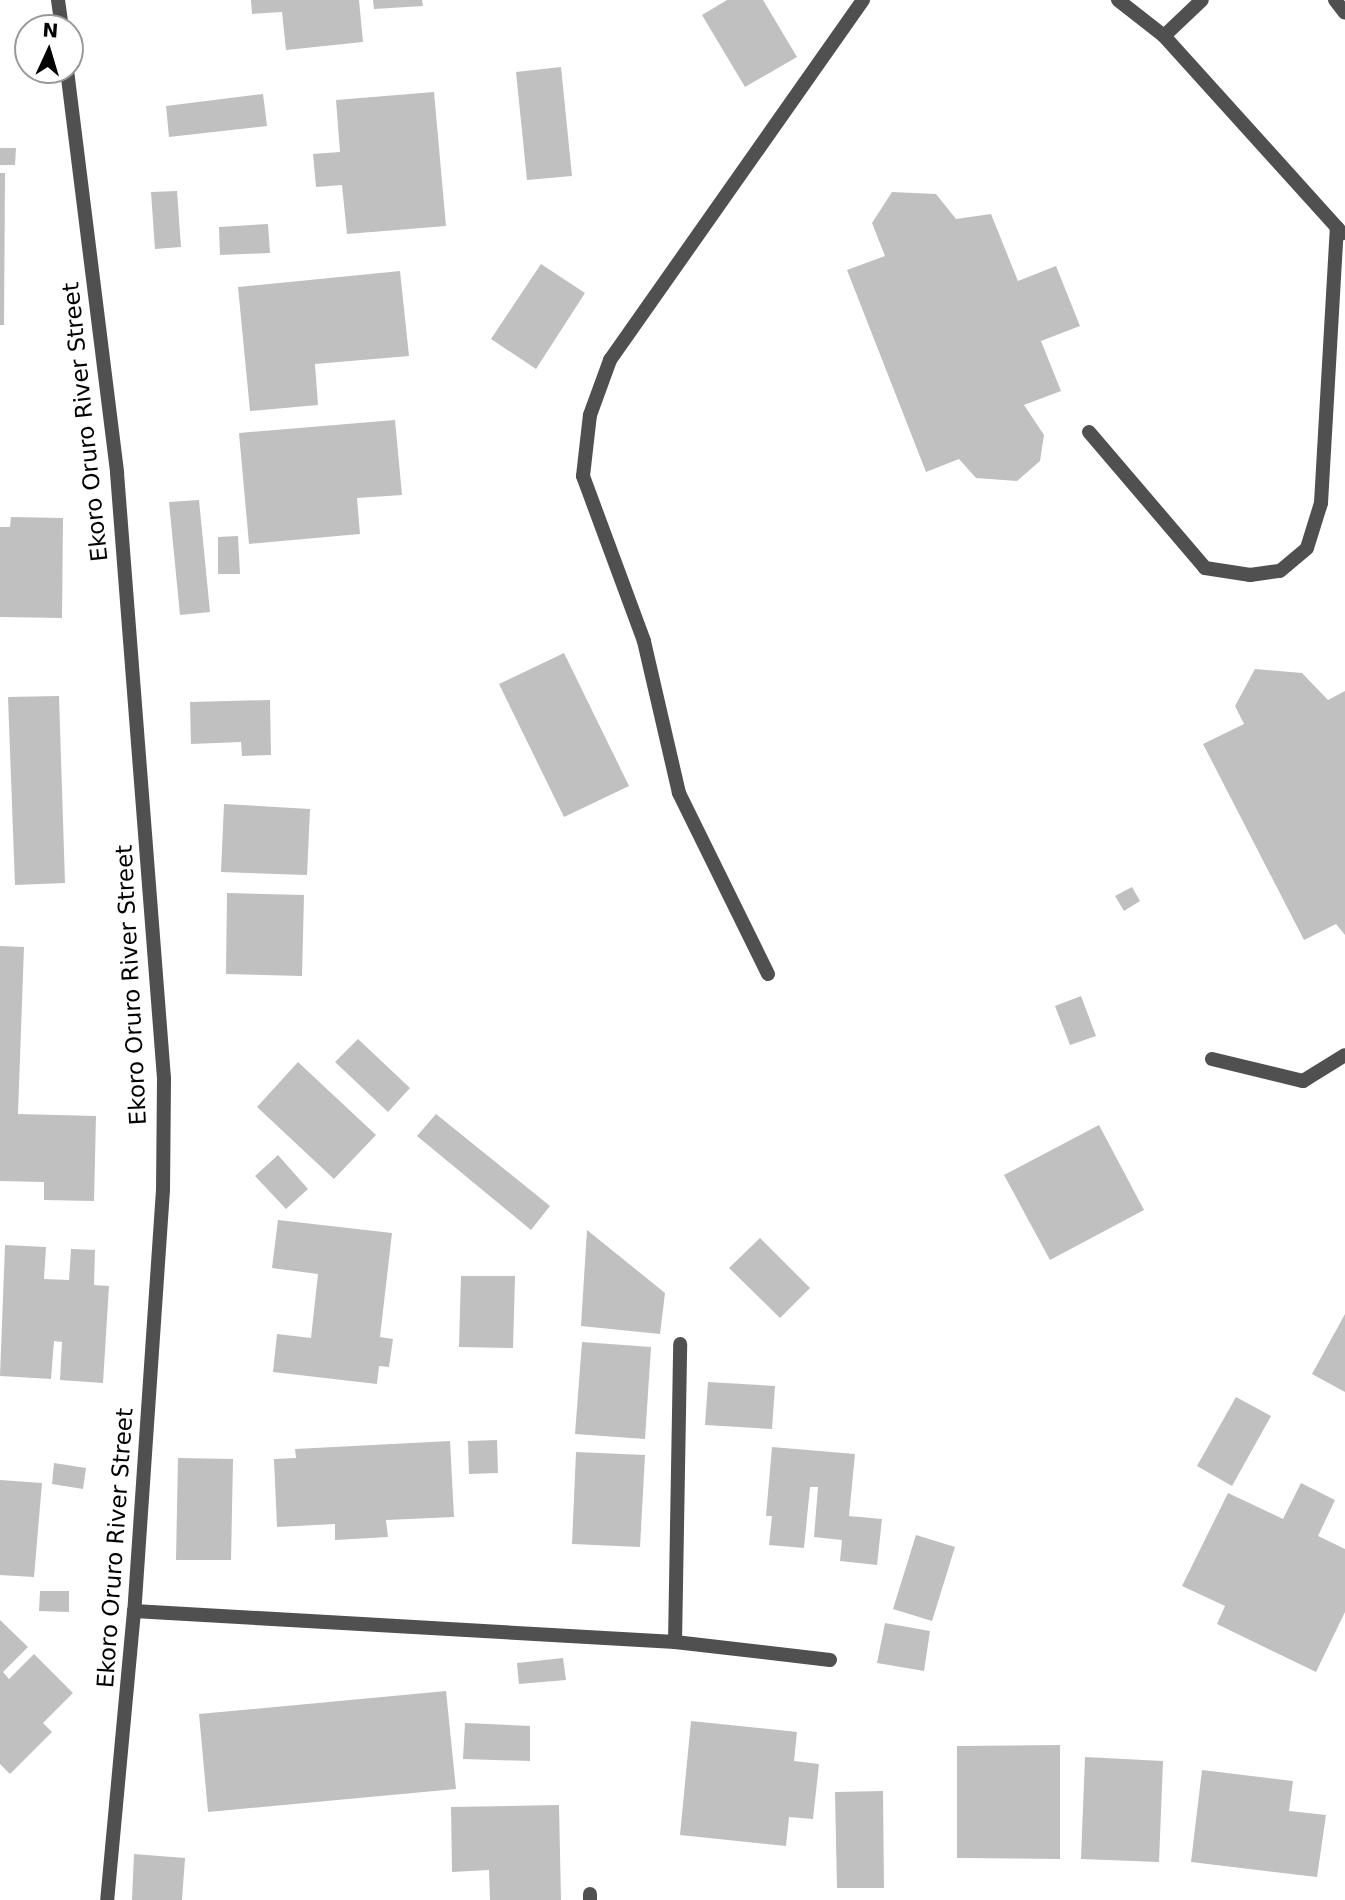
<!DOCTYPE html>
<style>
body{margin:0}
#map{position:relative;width:1345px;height:1900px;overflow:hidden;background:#fff;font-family:"DejaVu Sans",sans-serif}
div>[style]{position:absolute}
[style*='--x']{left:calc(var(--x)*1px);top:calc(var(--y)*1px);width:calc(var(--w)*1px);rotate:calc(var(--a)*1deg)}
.building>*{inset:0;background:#c0c0c0}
.service>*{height:14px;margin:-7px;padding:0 7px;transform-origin:7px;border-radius:7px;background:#505050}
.minor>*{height:14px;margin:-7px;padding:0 7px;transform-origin:7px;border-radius:7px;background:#505050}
span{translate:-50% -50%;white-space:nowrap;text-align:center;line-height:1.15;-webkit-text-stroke:6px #fff;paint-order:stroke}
.street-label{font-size:23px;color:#000}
.north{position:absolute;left:14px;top:14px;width:70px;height:70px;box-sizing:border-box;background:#fff;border:2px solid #999;border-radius:50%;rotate:4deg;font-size:19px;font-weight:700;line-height:28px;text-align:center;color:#000}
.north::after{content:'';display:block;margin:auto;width:24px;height:32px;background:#000;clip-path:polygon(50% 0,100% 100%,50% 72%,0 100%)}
</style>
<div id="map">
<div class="building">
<div style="clip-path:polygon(251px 0,359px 0,363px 42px,286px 50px,282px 12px,252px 14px)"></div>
<div style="clip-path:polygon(373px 0,422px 0,423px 6px,374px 9px)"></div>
<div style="clip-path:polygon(727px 0,763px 0,797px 57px,745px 87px,702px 15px)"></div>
<div style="clip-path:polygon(561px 67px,572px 176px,527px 180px,516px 72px)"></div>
<div style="clip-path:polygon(434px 92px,446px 226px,347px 234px,342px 185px,316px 187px,313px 154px,340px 152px,336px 100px)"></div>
<div style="clip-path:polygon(263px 94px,267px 126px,169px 137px,166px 106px)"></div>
<div style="clip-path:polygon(0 148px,16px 148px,15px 165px,0 165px)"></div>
<div style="clip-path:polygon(0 173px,5px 173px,4px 325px,0 325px)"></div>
<div style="clip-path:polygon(177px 191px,181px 247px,155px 249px,151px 192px)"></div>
<div style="clip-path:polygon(892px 192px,936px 194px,956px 219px,991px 214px,1018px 281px,1056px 266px,1080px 326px,1041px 341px,1061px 391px,1024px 405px,1044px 435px,1040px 461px,1017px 481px,976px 478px,959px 459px,926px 472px,847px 270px,885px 256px,872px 223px)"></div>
<div style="clip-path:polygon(268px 224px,270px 253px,220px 255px,219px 227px)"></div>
<div style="clip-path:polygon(541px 264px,585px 293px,536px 369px,491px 339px)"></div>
<div style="clip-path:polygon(400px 271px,409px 356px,315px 364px,318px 405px,250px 411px,238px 287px)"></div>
<div style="clip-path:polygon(395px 420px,402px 495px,357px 498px,360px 534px,249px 544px,239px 433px)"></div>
<div style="clip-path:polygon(199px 500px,210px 612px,180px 615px,169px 502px)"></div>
<div style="clip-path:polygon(11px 517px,63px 518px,62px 618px,0 617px,0 527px,10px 527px)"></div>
<div style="clip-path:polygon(238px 536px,240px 574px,218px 574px,218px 537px)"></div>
<div style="clip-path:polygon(564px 653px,629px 786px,564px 817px,499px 684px)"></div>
<div style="clip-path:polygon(1255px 669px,1302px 673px,1328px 700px,1345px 691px,1345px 935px,1336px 924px,1304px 940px,1203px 744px,1244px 724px,1235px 706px)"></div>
<div style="clip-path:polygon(59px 696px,65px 883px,15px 885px,8px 697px)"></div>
<div style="clip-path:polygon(270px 700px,271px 755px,242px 756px,241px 742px,191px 744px,190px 702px)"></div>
<div style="clip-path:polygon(224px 804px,310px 809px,307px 875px,221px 872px)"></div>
<div style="clip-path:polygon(1132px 887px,1140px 901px,1124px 911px,1115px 896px)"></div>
<div style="clip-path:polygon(227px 893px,304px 895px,302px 976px,226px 974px)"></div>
<div style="clip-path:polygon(0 946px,24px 947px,18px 1114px,96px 1116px,94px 1201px,44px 1200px,44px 1182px,0 1181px)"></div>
<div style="clip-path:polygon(1081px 996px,1096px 1036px,1070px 1045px,1055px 1006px)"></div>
<div style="clip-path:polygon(358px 1039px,410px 1088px,388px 1112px,335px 1062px)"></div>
<div style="clip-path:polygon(298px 1062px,376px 1135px,334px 1179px,257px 1107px)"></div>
<div style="clip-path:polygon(436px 1114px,550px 1206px,531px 1230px,417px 1136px)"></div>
<div style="clip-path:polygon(1099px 1125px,1144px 1210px,1050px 1260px,1004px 1175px)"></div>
<div style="clip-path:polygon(278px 1155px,308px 1189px,286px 1209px,255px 1176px)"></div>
<div style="clip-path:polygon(278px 1220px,392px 1233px,380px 1337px,393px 1339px,389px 1367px,379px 1366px,377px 1384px,273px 1372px,277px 1334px,311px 1338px,318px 1274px,272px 1268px)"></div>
<div style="clip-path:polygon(587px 1230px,665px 1293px,660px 1334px,581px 1326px)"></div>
<div style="clip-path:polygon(760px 1238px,810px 1288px,780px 1318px,729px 1268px)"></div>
<div style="clip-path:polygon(5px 1245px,46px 1247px,44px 1279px,69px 1280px,71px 1249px,95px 1250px,94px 1285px,109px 1286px,103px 1383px,60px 1380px,62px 1342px,54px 1341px,51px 1379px,0 1376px)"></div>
<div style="clip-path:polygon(461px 1276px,515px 1276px,513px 1348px,459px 1347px)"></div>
<div style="clip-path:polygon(1345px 1314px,1345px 1392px,1312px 1374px)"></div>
<div style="clip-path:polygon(582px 1342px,651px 1347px,645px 1439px,575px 1434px)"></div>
<div style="clip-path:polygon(708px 1382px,775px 1386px,772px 1429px,705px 1425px)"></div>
<div style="clip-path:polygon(1236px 1397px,1271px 1416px,1232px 1486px,1197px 1466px)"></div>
<div style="clip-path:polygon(497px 1440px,498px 1473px,469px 1474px,468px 1441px)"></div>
<div style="clip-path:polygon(450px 1441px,454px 1517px,386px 1520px,388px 1537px,335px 1540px,335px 1524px,277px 1527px,274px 1459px,296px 1458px,295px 1449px)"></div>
<div style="clip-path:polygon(772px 1447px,855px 1454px,849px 1516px,882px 1519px,877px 1565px,840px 1561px,842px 1540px,814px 1537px,818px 1487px,810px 1487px,804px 1548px,769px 1545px,772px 1516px,766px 1516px)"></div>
<div style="clip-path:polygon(576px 1452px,645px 1455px,640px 1547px,572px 1544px)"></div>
<div style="clip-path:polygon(178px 1458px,233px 1459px,231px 1560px,176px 1560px)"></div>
<div style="clip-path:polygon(54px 1463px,86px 1468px,83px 1489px,52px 1484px)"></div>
<div style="clip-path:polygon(0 1480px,42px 1483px,34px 1577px,0 1575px)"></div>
<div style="clip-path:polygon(1301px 1483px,1335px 1500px,1318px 1536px,1345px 1549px,1345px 1612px,1316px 1672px,1217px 1624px,1225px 1606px,1182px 1586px,1228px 1493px,1283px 1519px)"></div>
<div style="clip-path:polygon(916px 1535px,955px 1547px,932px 1621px,893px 1609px)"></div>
<div style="clip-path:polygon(40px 1591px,69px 1591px,69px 1612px,39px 1611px)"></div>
<div style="clip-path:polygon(0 1620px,28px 1647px,3px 1672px,9px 1679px,34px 1654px,73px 1693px,43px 1723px,52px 1732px,10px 1774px,0 1764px)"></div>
<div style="clip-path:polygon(885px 1623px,930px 1631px,924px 1671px,877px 1663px)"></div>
<div style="clip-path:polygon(563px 1658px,566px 1680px,519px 1684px,517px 1663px)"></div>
<div style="clip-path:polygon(446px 1691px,456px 1789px,208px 1812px,199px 1714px)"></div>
<div style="clip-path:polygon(691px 1721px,797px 1732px,794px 1761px,819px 1764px,813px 1819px,789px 1817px,786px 1846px,680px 1835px)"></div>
<div style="clip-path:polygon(465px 1723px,530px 1726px,530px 1761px,463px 1759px)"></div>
<div style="clip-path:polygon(1060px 1745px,1060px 1859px,957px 1858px,957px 1746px)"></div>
<div style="clip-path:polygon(1085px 1757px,1163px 1761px,1159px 1862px,1081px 1859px)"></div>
<div style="clip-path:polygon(1202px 1770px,1293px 1781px,1289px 1811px,1326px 1815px,1317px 1877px,1191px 1862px)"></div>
<div style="clip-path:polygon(883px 1791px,884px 1888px,837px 1888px,835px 1792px)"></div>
<div style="clip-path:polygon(559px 1805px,561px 1900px,490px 1900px,489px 1870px,452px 1872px,451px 1807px)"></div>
<div style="clip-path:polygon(134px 1854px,185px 1858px,182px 1900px,132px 1900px)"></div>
</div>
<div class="service">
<div style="--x:1118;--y:0;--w:58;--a:38"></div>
<div style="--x:1164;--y:36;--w:266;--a:47.9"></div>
<div style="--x:1164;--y:36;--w:52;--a:-43.5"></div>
<div style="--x:1089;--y:432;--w:179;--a:49.5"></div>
<div style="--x:1205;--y:568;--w:46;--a:8.8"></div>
<div style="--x:1250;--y:575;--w:30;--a:-8"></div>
<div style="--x:1280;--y:571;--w:35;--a:-40"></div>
<div style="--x:1307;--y:548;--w:47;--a:-72.7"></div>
<div style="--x:1321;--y:503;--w:276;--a:-86.7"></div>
<div style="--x:768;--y:974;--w:202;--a:-116.2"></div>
<div style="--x:679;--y:793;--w:156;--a:-103"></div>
<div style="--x:644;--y:641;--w:176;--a:-110.3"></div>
<div style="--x:583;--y:476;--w:61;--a:-83.5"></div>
<div style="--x:590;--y:415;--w:59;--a:-70"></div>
<div style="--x:610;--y:360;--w:440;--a:-54.9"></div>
<div style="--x:1212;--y:1059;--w:94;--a:13.6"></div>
<div style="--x:1303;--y:1081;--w:49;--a:-31.8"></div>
</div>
<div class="minor">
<div style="--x:58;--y:0;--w:28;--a:82"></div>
<div style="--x:1335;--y:0;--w:16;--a:52"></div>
<div style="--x:67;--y:70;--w:406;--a:82.9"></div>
<div style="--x:117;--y:473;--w:607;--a:85.56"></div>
<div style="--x:164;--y:1078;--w:112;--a:90.5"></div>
<div style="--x:163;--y:1190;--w:422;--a:93.9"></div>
<div style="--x:134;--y:1611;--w:290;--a:95.3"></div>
<div style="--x:134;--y:1611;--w:542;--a:3.28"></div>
<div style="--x:675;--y:1642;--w:156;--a:6.6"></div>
<div style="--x:675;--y:1642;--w:298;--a:-89"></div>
<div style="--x:590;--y:1900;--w:6;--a:-90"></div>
</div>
<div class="street-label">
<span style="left:85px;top:422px;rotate:-96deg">Ekoro Oruro River Street</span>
<span style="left:131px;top:985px;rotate:-93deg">Ekoro Oruro River Street</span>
<span style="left:115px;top:1548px;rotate:-86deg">Ekoro Oruro River Street</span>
</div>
<div class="north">N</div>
</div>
